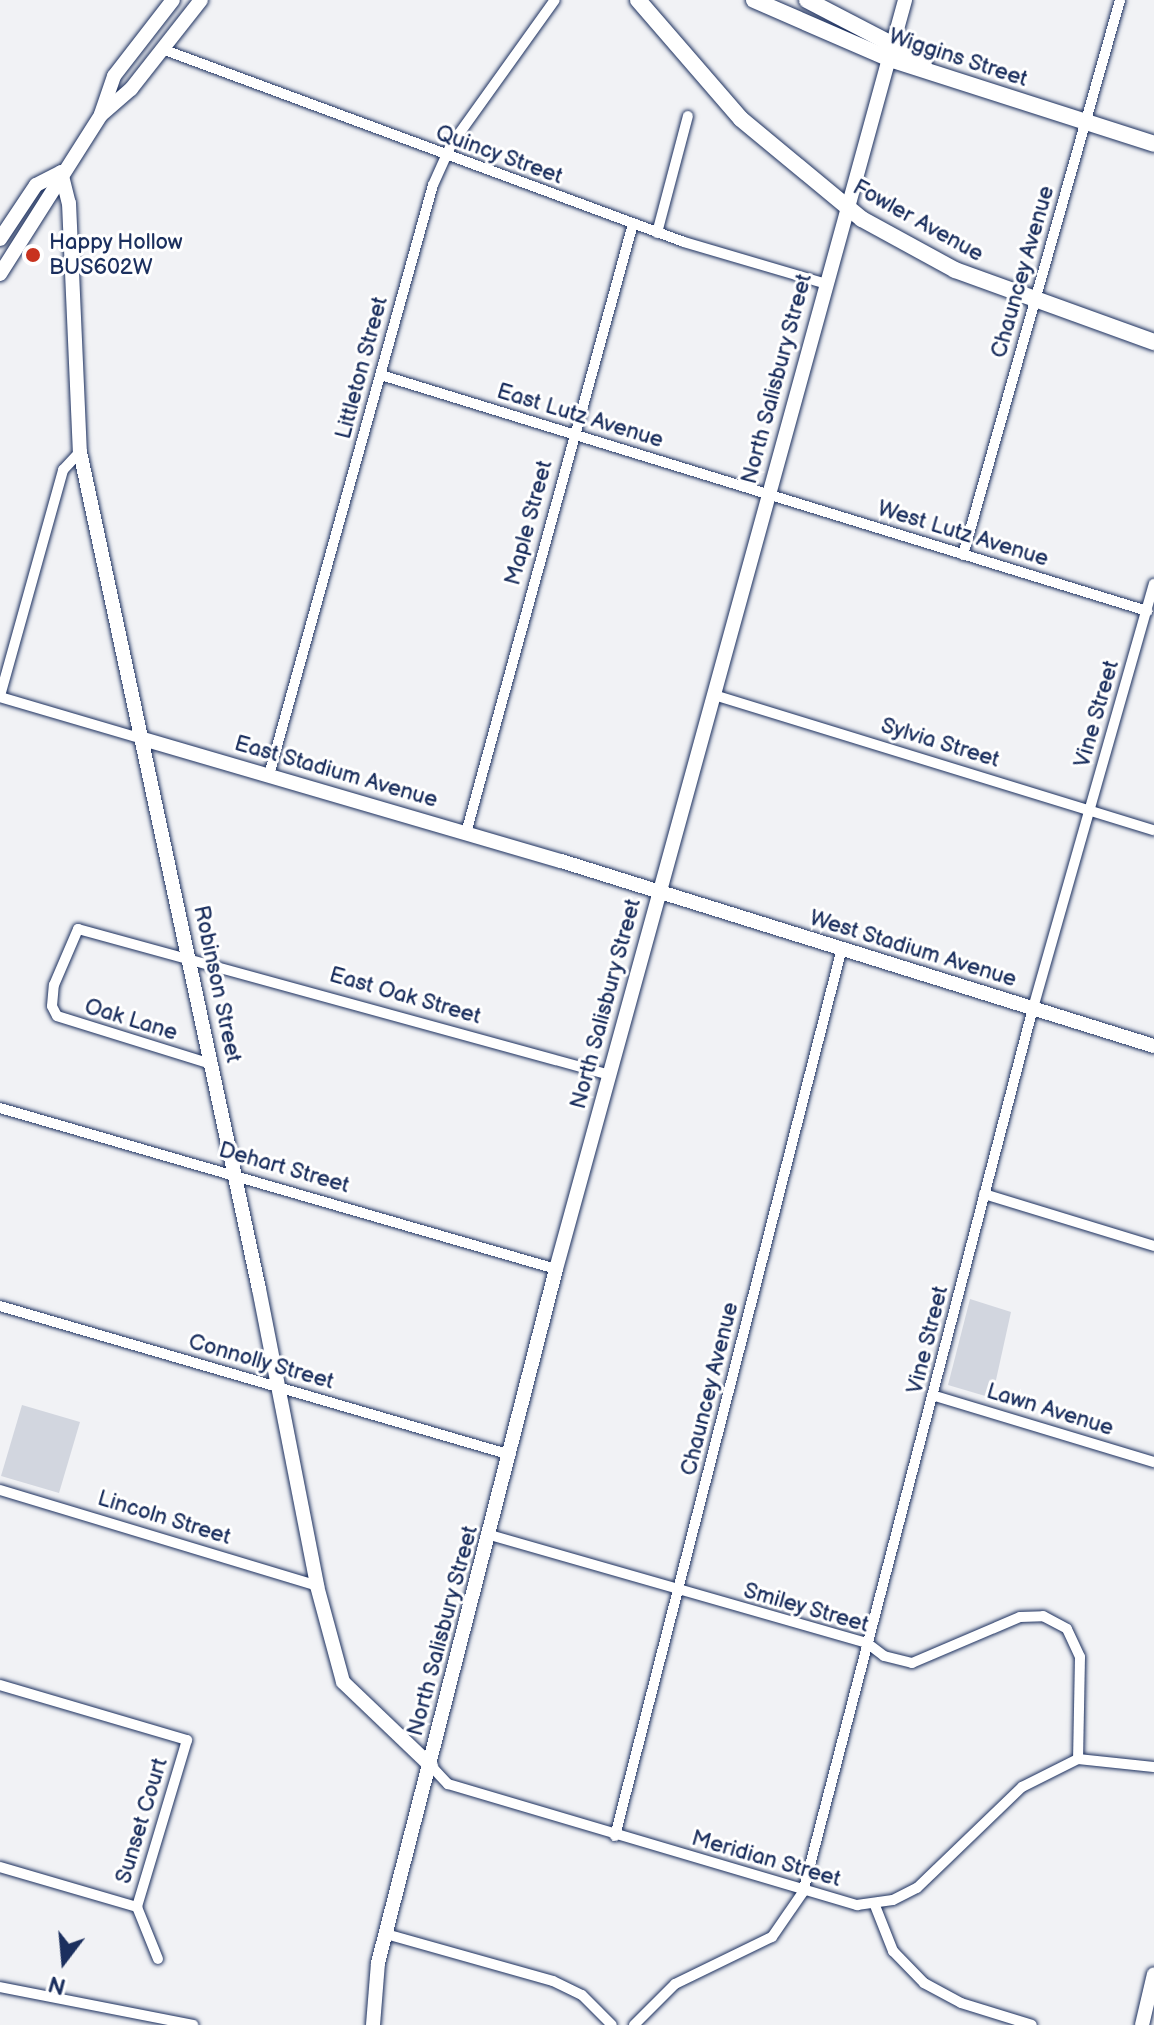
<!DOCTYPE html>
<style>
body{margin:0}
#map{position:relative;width:1154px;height:2025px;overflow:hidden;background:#f1f2f5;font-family:"Balsamiq Sans",sans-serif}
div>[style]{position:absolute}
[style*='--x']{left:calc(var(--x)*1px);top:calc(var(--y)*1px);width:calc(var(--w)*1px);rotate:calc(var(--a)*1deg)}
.green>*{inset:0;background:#d2d6df}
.roads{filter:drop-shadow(0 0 2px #1b2f5e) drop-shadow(0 0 2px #1b2f5e)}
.street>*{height:10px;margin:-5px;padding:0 5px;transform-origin:5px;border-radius:5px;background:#fff}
.secondary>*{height:14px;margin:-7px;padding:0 7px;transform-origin:7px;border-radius:7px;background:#fff}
.primary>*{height:16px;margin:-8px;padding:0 8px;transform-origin:8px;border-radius:8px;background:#fff}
.dots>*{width:22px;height:22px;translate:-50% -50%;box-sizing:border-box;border:4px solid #fff;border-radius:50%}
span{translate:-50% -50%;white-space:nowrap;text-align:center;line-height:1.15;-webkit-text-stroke:6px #fff;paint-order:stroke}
.street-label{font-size:22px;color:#1b2f5e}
.poi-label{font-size:22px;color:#1b2f5e}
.left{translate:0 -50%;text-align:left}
.north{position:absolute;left:24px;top:1921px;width:80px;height:80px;-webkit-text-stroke:6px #fff;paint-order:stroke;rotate:196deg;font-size:22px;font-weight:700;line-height:32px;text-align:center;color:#1b2f5e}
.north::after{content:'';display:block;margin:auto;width:28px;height:36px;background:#1b2f5e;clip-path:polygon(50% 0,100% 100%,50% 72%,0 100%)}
</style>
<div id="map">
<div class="green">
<div style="clip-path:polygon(970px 1299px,1011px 1312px,992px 1398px,948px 1385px)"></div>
<div style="clip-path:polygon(22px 1405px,80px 1422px,59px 1493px,1px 1476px)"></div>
</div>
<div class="roads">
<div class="street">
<div style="--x:162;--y:49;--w:557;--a:20.29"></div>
<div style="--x:684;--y:242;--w:149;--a:16.4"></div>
<div style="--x:657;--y:233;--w:121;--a:-75.2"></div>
<div style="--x:381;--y:375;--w:802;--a:17.12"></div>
<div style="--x:963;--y:555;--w:577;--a:-74.2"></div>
<div style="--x:714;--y:695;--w:460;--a:17.1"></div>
<div style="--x:0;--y:696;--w:235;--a:-74.4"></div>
<div style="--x:63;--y:470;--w:25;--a:-47"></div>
<div style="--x:0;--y:697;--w:149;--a:16.4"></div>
<div style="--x:269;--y:775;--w:612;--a:-74.47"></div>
<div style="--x:433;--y:185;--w:44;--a:-65.8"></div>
<div style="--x:451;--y:145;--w:178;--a:-54.4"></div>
<div style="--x:466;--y:833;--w:631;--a:-74.67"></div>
<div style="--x:211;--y:1064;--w:161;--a:-162.7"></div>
<div style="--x:57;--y:1016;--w:11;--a:-117"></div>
<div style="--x:52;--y:1006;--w:21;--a:-85"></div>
<div style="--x:54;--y:985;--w:61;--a:-66.8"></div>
<div style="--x:78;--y:929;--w:552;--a:15.35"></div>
<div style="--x:0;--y:1108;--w:579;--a:16.15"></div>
<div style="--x:984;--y:1194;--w:178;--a:17"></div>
<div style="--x:0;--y:1306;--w:532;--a:16.26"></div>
<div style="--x:935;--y:1396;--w:229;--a:16.8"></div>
<div style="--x:0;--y:1490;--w:331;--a:16.8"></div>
<div style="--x:490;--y:1535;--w:392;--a:16"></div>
<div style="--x:867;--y:1643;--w:21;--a:37"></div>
<div style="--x:884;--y:1656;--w:29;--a:14"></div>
<div style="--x:912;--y:1663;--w:117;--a:-23.1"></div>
<div style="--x:1020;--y:1617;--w:23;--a:-2"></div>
<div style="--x:1043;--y:1616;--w:27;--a:28"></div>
<div style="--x:1067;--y:1629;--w:31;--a:65"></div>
<div style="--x:1080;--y:1657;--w:102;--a:91.1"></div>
<div style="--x:0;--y:1685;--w:195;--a:16.4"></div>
<div style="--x:187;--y:1740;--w:174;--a:106.7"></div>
<div style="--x:137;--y:1907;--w:56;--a:68"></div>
<div style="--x:431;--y:1766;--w:25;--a:47"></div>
<div style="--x:448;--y:1784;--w:427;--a:16.5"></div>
<div style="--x:857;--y:1905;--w:36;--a:-8"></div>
<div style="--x:893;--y:1900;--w:27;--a:-27"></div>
<div style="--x:917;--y:1888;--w:146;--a:-43.9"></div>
<div style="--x:1022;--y:1787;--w:63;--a:-26.6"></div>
<div style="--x:1078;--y:1759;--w:76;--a:6"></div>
<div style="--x:615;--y:1836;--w:912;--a:-75.66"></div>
<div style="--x:0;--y:1867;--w:143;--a:16.3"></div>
<div style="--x:874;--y:1903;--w:52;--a:68.4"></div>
<div style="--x:893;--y:1951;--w:45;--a:45.9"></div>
<div style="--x:924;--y:1983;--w:42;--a:28.4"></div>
<div style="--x:961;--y:2003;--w:74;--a:17.2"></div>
<div style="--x:386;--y:1934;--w:173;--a:15.7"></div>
<div style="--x:553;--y:1981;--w:32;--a:26"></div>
<div style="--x:582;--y:1995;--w:42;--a:45"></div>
<div style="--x:0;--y:1987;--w:197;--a:11.1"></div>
<div style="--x:634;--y:2025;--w:58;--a:-45"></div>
<div style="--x:675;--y:1984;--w:108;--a:-25.9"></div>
<div style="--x:772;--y:1937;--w:55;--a:-55.4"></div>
<div style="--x:803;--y:1892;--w:913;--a:-75.42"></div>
<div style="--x:1033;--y:1008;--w:441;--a:-74.1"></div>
</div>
<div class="secondary">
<div style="--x:101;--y:114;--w:40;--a:-71.1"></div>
<div style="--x:114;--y:76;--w:96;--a:-52.2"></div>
<div style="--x:61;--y:172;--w:32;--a:76"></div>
<div style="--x:69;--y:203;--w:249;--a:87.5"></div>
<div style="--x:80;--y:452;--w:856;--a:77.93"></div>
<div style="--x:259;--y:1289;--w:303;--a:78.9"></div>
<div style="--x:317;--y:1586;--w:99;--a:74.8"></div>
<div style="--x:343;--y:1682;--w:122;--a:43.7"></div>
<div style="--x:0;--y:239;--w:65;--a:-56.3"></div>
<div style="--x:36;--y:185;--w:28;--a:-27"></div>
<div style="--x:0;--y:274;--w:188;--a:-57.6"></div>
<div style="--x:101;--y:115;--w:40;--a:-41"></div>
<div style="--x:131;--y:89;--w:113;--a:-51.8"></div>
<div style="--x:143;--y:739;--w:435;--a:16.3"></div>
<div style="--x:561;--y:861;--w:621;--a:17.33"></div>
<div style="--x:373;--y:2025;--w:62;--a:-85.4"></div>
<div style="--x:378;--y:1963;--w:716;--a:-75.61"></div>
<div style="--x:556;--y:1269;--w:1316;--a:-74.62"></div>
<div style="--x:1142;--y:2025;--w:52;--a:-76.8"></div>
</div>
<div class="primary">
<div style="--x:638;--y:0;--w:157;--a:49.1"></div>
<div style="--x:741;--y:119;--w:157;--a:39.6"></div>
<div style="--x:862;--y:219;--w:106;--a:28.7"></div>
<div style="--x:955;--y:270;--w:212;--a:19.9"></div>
<div style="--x:754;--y:0;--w:148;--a:23.5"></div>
<div style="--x:890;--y:59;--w:277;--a:17.8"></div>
<div style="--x:807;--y:0;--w:132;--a:27.5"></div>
</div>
</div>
<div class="dots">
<div style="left:33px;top:255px;background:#c8321e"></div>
</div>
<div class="street-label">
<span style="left:958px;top:58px;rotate:18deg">Wiggins Street</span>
<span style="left:499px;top:155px;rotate:20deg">Quincy Street</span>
<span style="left:918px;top:221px;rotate:29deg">Fowler Avenue</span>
<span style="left:1023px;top:272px;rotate:-74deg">Chauncey Avenue</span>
<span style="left:362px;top:368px;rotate:-75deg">Littleton Street</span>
<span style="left:777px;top:379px;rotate:-75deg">North Salisbury Street</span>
<span style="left:580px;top:416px;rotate:17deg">East Lutz Avenue</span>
<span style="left:529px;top:523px;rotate:-75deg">Maple Street</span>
<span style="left:963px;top:534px;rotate:17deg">West Lutz Avenue</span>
<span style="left:1097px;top:714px;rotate:-74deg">Vine Street</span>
<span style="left:940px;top:743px;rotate:17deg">Sylvia Street</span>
<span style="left:336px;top:772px;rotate:16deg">East Stadium Avenue</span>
<span style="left:913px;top:949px;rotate:17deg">West Stadium Avenue</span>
<span style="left:217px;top:984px;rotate:78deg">Robinson Street</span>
<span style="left:405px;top:996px;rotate:16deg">East Oak Street</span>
<span style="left:606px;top:1004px;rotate:-75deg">North Salisbury Street</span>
<span style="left:131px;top:1020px;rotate:17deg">Oak Lane</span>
<span style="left:284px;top:1168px;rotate:16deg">Dehart Street</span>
<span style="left:928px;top:1340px;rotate:-76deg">Vine Street</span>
<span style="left:261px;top:1362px;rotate:16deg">Connolly Street</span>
<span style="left:710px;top:1389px;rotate:-76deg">Chauncey Avenue</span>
<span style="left:1050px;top:1410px;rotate:17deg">Lawn Avenue</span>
<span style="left:164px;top:1518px;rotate:17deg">Lincoln Street</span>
<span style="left:806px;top:1608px;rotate:16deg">Smiley Street</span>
<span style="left:443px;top:1631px;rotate:-75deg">North Salisbury Street</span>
<span style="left:142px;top:1821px;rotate:-73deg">Sunset Court</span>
<span style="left:766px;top:1859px;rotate:16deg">Meridian Street</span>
</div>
<div class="poi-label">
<span class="left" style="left:49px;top:255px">Happy Hollow<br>BUS602W</span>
</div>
<div class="north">N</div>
</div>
